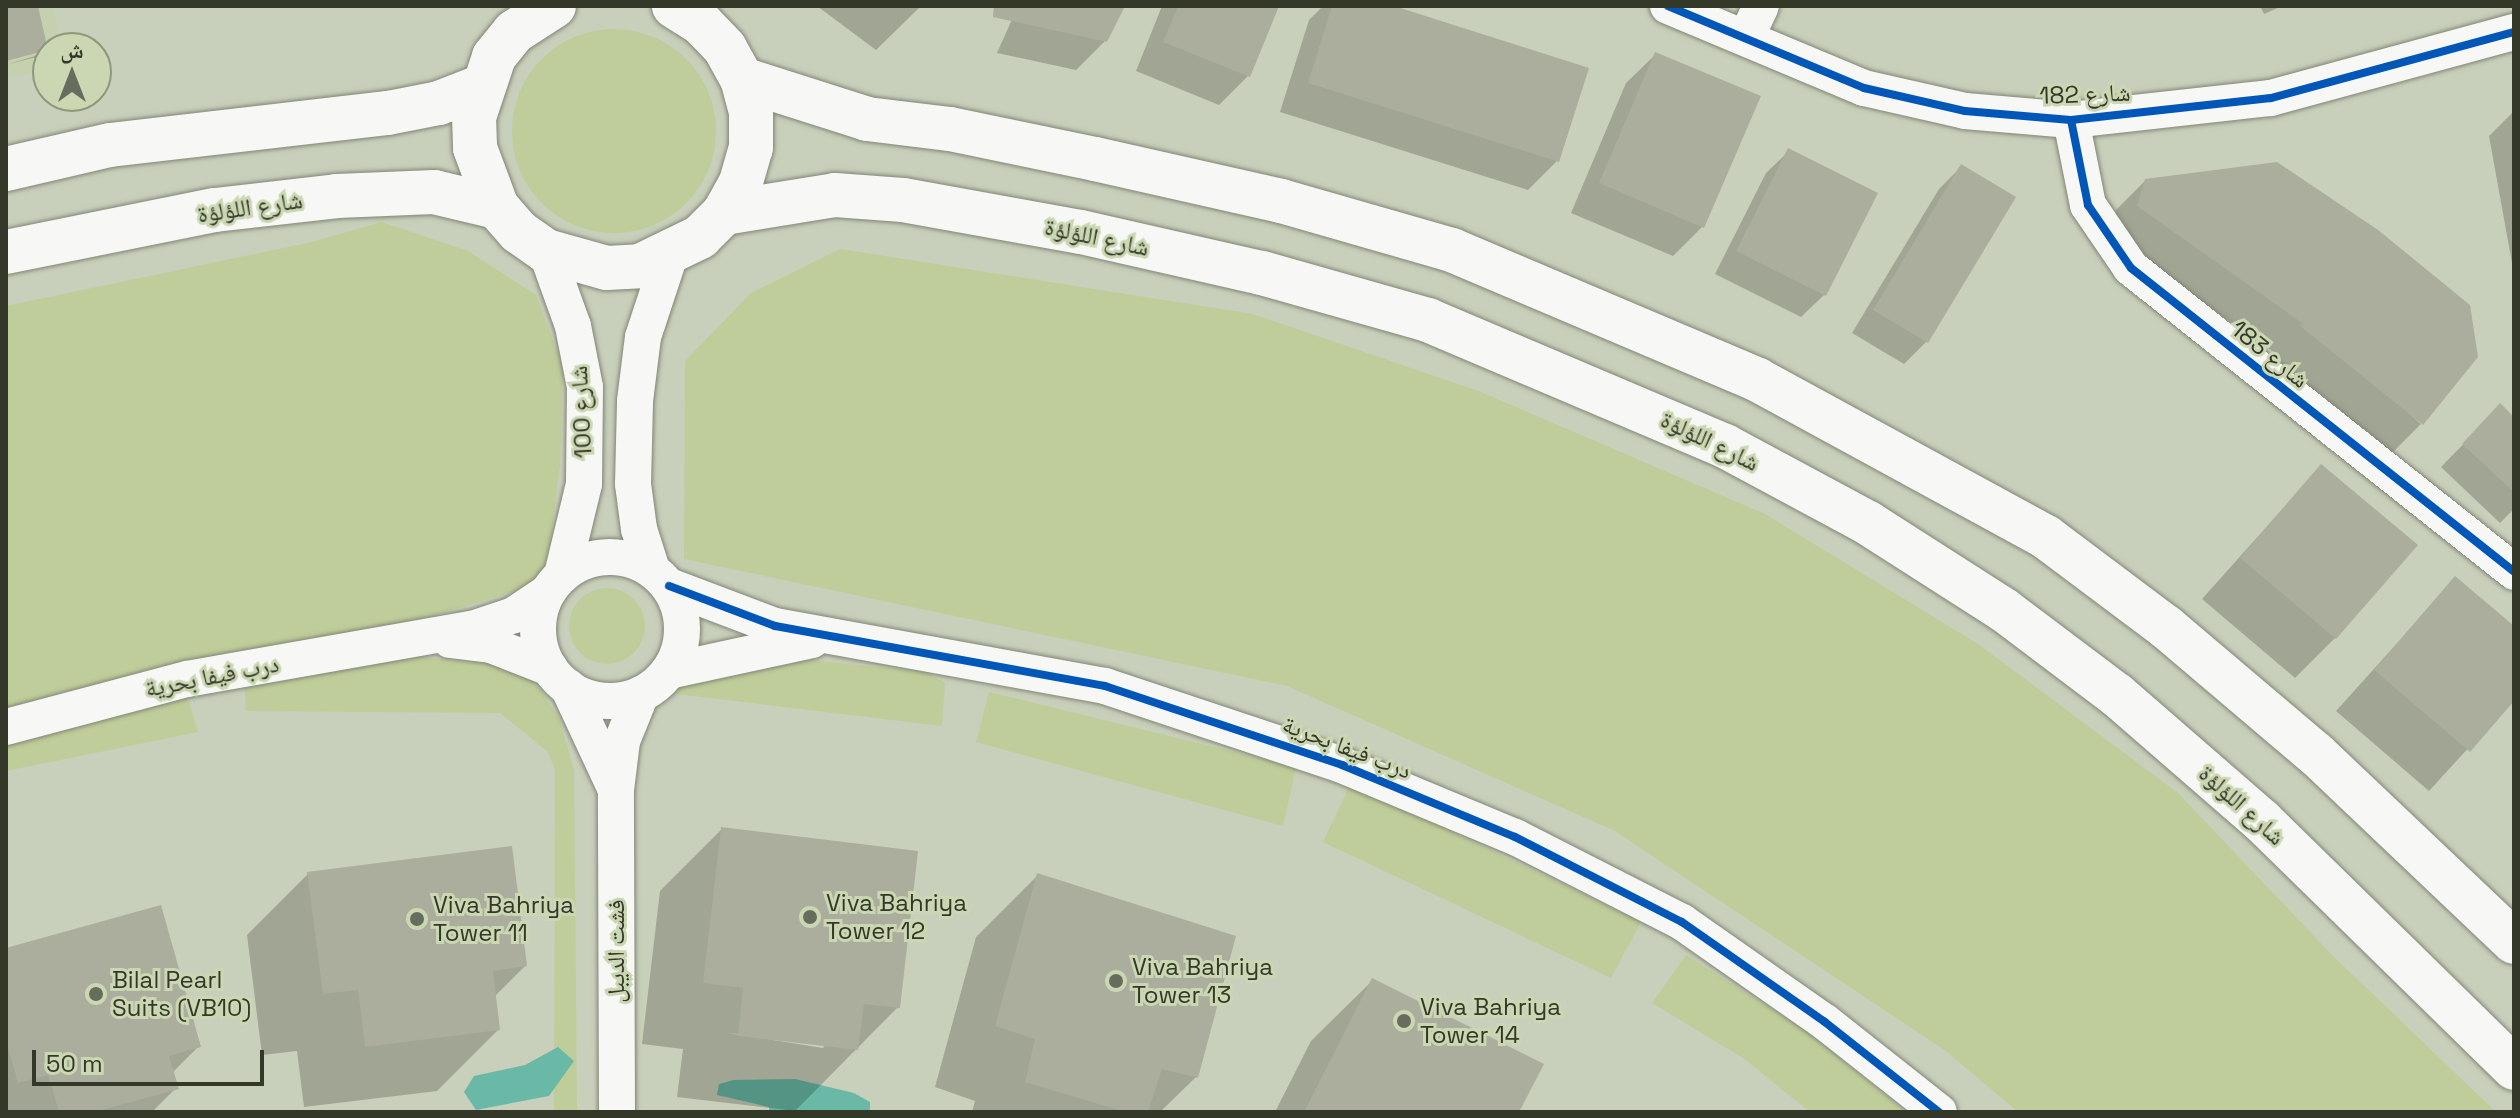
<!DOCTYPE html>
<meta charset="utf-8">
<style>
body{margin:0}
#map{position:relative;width:2520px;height:1118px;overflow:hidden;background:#c8cfba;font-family:"Space Grotesk","Noto Naskh Arabic",sans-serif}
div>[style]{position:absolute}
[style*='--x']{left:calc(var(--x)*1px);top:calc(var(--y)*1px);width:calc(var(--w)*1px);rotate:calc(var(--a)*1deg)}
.built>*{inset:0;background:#c5d0ae}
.green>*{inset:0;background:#bfcd9a}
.round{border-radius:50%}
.water>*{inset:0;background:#6ab9a7}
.shadow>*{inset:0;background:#0003}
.building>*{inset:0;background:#abad9d}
.roads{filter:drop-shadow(0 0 2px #818676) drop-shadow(0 0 2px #818676)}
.street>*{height:36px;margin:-18px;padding:0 18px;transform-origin:18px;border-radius:18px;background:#f7f8f5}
.street>.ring{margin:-18px;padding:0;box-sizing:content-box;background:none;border:36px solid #f7f8f5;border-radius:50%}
.secondary>*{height:44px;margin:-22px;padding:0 22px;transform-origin:22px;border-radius:22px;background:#f7f8f5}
.cycleway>*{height:8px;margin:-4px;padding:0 4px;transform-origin:4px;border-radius:4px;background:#0057b8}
.dots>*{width:22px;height:22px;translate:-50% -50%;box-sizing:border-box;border:4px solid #cbd7b2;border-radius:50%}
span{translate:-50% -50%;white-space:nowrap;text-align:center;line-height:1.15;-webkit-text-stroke:6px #cbd7b2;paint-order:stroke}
.street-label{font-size:24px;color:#333829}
.poi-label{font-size:24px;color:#333829}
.left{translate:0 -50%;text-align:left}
.frame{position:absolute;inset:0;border:8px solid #333829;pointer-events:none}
.north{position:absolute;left:32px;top:32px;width:80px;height:80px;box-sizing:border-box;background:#cbd7b2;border:2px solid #8e977b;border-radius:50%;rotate:0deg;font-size:22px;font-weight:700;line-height:32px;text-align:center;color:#333829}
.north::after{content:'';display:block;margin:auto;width:28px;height:36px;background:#676d5c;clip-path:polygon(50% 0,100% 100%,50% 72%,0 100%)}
.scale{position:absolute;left:32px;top:1050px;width:232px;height:36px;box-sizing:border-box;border:4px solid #333829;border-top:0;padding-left:10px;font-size:24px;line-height:28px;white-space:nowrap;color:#333829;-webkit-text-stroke:6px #cbd7b2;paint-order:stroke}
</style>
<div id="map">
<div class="built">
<div style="clip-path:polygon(6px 6px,53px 6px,61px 48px,48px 48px,48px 68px,6px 78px)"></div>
</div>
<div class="green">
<div class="round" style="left:512px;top:29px;width:204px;height:204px"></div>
<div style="clip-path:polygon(382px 222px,468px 251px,536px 295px,563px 368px,560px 464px,547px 569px,538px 584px,416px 621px,230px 652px,6px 709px,6px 306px,312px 242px)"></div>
<div style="clip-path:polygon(840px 249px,1253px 314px,1481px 392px,1765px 514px,1978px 644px,2178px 793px,2333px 956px,2496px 1112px,2018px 1112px,1946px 1051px,1615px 831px,1287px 686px,684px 559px,685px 361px,751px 293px)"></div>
<div class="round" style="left:569px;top:588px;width:76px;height:76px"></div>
<div style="clip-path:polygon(396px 655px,493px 664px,534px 681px,559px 718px,574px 770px,577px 1112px,554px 1112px,555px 770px,548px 752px,500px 713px,246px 711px,244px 678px)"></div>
<div style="clip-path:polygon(767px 656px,927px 672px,945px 683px,942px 726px,668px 693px,707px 670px)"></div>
<div style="clip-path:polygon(989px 692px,1296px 767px,1283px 826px,976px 742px)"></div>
<div style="clip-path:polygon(186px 693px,198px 732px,6px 771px,6px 739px)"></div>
<div style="clip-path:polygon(1351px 783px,1641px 922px,1611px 978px,1323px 842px)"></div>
<div style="clip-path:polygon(1686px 955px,1803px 1029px,1906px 1112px,1810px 1112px,1743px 1058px,1652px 1003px)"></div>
</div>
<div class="water">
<div style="clip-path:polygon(558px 1047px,574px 1061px,549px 1096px,476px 1110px,464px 1092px,474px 1076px,525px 1065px)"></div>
<div style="clip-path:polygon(795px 1079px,854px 1093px,870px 1102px,870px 1112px,769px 1112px,769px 1107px,717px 1095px,719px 1084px,734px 1080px)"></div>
</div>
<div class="shadow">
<div style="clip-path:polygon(6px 6px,36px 6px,47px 49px,40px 56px,6px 65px,41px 54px,41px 50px,6px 59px)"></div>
<div style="clip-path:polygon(817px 6px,921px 6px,876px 50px)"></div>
<div style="clip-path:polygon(1018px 6px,1122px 6px,1106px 40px,1076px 70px,997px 53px)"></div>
<div style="clip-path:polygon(1162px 6px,1277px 6px,1248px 76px,1219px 105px,1136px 71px)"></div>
<div style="clip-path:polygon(1323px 6px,1388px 6px,1557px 161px,1528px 190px,1280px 112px,1309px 20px)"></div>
<div style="clip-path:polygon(2260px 6px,2282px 6px,2264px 14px)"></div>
<div style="clip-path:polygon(1656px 54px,1702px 227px,1673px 256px,1571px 213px,1626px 83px)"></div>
<div style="clip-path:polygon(2514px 111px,2514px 274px,2489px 136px)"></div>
<div style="clip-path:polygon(1789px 151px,1824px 295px,1801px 317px,1715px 274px,1766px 173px)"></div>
<div style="clip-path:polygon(1961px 167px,1926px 342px,1904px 364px,1852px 333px,1939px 189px)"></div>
<div style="clip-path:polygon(2145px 181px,2421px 424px,2392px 453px,2272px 356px,2275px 353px,2108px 236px,2116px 210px)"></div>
<div style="clip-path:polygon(2514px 419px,2514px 509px,2500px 523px,2441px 467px,2478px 429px)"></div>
<div style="clip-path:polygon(2321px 466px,2335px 638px,2295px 678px,2202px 599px)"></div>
<div style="clip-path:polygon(2455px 579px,2514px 629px,2514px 698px,2429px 791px,2336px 711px)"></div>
<div style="clip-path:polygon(evenodd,721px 830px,898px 1007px,795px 1111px,677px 1097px,683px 1049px,642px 1044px,660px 891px,721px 830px,728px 1033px,826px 1044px,823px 1048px,728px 1033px)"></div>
<div style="clip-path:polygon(308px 874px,525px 966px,494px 997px,498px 1030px,437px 1091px,304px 1107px,297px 1051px,262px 1055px,247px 935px)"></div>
<div style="clip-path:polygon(1038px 875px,1196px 1077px,1160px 1112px,972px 1112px,975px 1101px,935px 1087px,976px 937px)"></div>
<div style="clip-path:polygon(6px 950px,199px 1046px,172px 1073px,176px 1088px,152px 1112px,6px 1112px)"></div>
<div style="clip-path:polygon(1373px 980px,1517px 1112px,1275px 1112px,1311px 1041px)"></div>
</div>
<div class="building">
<div style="clip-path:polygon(6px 6px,38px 6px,48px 50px,6px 61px)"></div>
<div style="clip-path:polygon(994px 6px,1125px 6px,1107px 42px,993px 17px)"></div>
<div style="clip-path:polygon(1178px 6px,1279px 6px,1250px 77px,1163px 42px)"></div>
<div style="clip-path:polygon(1332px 6px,1394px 6px,1589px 68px,1559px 162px,1308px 83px)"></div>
<div style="clip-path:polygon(1655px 52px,1761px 96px,1704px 228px,1599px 183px)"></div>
<div style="clip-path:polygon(1788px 148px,1878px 193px,1826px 296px,1736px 251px)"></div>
<div style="clip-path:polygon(2277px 162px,2378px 230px,2470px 305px,2478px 357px,2423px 425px,2300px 326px,2302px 323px,2137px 206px,2145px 179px)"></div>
<div style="clip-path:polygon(1961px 164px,2016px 197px,1928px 343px,1873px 310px)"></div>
<div style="clip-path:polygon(2500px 403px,2514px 417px,2514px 492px,2462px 444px)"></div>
<div style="clip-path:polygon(2321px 464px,2418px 545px,2336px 639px,2240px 558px)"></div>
<div style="clip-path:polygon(2455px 576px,2514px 626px,2514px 701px,2470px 752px,2374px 670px)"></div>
<div style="clip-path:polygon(721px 827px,918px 851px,900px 1008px,864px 1004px,858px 1050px,738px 1036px,743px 988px,703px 983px)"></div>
<div style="clip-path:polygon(512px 846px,527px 966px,493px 971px,500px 1030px,365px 1047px,358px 990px,323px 994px,307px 872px)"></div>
<div style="clip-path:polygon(1037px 873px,1236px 936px,1198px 1078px,1162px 1069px,1148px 1112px,1125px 1112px,1025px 1082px,1035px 1039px,995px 1026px)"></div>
<div style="clip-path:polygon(161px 905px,201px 1047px,169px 1056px,179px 1089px,95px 1112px,59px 1112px,48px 1075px,18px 1083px,6px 1041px,6px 948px)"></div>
<div style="clip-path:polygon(1372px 978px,1544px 1064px,1519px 1112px,1304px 1112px)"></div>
</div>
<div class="roads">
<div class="street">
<div style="--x:1668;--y:6;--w:212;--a:22.7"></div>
<div style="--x:1864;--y:88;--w:104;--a:12.8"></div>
<div style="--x:1965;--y:111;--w:106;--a:4.9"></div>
<div style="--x:2071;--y:120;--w:201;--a:-6.3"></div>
<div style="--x:2271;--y:98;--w:252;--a:-15.2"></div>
<div style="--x:1746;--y:38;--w:35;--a:-65"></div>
<div style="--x:2071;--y:120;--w:87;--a:78.7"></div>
<div style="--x:2088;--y:205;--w:76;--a:55.7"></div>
<div style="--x:2131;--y:268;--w:489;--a:38.4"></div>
<div style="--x:546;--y:251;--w:80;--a:70.2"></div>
<div style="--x:573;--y:326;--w:62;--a:78.9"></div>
<div style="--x:585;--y:387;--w:97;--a:90.6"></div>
<div style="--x:584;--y:484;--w:94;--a:103.6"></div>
<div class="ring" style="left:538px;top:557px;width:108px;height:108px"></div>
<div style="--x:652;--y:570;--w:43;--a:-107.6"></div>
<div style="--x:639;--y:529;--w:45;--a:-97.6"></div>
<div style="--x:633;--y:484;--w:83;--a:-88.6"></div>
<div style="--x:635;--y:401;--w:64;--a:-82.9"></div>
<div style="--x:643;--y:337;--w:86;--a:-71.8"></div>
<div style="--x:669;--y:586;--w:113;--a:20.7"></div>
<div style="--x:775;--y:626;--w:335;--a:10.3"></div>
<div style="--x:1105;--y:686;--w:250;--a:18.4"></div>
<div style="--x:1342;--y:765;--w:187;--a:22.6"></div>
<div style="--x:1515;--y:837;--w:187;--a:27"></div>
<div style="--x:1682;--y:922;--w:174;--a:35"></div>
<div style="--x:1825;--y:1022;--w:145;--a:38.3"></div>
<div style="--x:450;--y:640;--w:41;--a:7"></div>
<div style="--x:491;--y:645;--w:63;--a:21.3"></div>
<div style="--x:669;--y:671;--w:146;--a:-12.2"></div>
<div style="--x:568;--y:687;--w:111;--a:65"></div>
<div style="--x:6;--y:727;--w:187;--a:-14.9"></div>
<div style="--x:187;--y:679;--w:289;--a:-10"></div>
<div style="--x:472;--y:629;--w:44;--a:-18.4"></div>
<div style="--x:514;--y:615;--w:40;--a:-34"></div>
<div style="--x:617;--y:1112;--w:322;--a:-90.2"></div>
<div style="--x:616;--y:790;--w:49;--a:-83"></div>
<div style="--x:622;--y:741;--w:51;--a:-68"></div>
</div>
<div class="secondary">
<div style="--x:554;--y:6;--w:48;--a:147"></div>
<div style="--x:514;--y:32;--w:32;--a:129"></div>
<div style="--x:494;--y:57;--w:63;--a:108.4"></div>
<div style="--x:474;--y:117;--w:31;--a:88"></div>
<div style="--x:475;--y:148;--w:63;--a:69.6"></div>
<div style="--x:497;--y:207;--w:33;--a:49"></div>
<div style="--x:519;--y:232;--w:33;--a:35"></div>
<div style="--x:546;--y:251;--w:63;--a:15.6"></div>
<div style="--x:607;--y:268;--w:33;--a:-3"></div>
<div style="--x:640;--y:266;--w:67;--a:-25.8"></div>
<div style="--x:700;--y:237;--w:34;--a:-45"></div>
<div style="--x:724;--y:213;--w:35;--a:-61"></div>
<div style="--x:741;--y:182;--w:35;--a:-74"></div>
<div style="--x:751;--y:148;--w:36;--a:-90"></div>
<div style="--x:751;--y:112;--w:34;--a:-105"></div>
<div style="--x:742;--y:79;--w:35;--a:-119"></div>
<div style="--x:725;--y:48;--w:35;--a:-134"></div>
<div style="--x:701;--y:23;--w:32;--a:-148"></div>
<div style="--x:742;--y:79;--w:131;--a:17.7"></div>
<div style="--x:867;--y:119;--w:84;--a:6.9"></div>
<div style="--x:950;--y:129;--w:148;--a:11.7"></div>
<div style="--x:1095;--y:159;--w:191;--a:12.7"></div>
<div style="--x:1281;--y:201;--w:178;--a:16"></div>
<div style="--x:1452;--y:250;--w:332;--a:23"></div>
<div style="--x:1758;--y:380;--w:328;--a:28.6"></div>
<div style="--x:2046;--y:537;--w:150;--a:36.9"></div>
<div style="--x:2166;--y:627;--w:197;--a:40.3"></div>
<div style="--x:2316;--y:754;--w:273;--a:43.5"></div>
<div style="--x:6;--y:169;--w:107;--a:-13"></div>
<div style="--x:110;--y:145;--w:280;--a:-6.6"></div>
<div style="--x:388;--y:113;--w:52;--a:-11.1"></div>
<div style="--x:439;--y:103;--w:44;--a:-21.3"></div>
<div style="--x:724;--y:213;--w:112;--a:-9.2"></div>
<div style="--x:835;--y:195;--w:68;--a:4.2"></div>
<div style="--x:903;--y:200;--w:181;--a:10.2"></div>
<div style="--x:1081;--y:232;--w:186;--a:12.8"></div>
<div style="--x:1262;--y:273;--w:173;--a:15.8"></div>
<div style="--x:1428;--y:320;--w:323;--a:23"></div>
<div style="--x:1725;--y:446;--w:162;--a:28.3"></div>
<div style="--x:1868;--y:523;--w:161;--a:32.6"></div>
<div style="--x:2004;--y:610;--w:141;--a:37"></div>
<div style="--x:2117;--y:695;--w:192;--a:41"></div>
<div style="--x:2262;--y:821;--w:353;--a:44.4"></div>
<div style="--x:6;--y:252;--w:213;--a:-11.4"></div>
<div style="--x:215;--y:210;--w:123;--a:-6.5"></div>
<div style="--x:337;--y:196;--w:97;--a:-2.4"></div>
<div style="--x:434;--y:192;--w:65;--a:13.4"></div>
</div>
</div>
<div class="cycleway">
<div style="--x:1668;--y:6;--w:212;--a:22.7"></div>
<div style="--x:1864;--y:88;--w:104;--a:12.8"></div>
<div style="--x:1965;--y:111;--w:106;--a:4.9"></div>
<div style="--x:2071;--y:120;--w:201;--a:-6.3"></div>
<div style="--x:2271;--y:98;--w:252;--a:-15.2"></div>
<div style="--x:2071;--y:120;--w:87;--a:78.7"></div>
<div style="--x:2088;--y:205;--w:76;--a:55.7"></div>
<div style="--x:2131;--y:268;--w:489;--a:38.4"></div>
<div style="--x:669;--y:586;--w:113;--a:20.7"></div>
<div style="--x:775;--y:626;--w:335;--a:10.3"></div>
<div style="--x:1105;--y:686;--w:250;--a:18.4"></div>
<div style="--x:1342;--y:765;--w:187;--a:22.6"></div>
<div style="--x:1515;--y:837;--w:187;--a:27"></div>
<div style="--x:1682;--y:922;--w:174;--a:35"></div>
<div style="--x:1825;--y:1022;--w:145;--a:38.3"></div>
</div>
<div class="dots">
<div style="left:810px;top:917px;background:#676d5c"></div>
<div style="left:417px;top:919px;background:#676d5c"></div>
<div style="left:1116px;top:981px;background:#676d5c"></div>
<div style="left:96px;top:994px;background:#676d5c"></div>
<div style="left:1404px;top:1021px;background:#676d5c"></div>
</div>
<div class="street-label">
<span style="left:2085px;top:94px;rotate:-2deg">شارع 182</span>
<span style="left:250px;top:207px;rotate:-8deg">شارع اللؤلؤة</span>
<span style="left:1097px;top:237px;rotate:12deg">شارع اللؤلؤة</span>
<span style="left:2270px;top:354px;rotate:39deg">شارع 183</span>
<span style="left:581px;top:412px;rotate:-93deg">شارع 100</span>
<span style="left:1710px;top:441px;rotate:26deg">شارع اللؤلؤة</span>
<span style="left:212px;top:676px;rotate:-11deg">درب فيفا بحرية</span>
<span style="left:1347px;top:747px;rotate:21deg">درب فيفا بحرية</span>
<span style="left:2242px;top:805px;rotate:42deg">شارع اللؤلؤة</span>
<span style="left:616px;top:951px;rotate:-90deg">فشت الديبل</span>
</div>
<div class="poi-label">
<span class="left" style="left:826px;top:917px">Viva Bahriya<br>Tower 12</span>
<span class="left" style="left:433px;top:919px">Viva Bahriya<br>Tower 11</span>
<span class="left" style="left:1132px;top:981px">Viva Bahriya<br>Tower 13</span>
<span class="left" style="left:112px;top:994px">Bilal Pearl<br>Suits (VB10)</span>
<span class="left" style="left:1420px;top:1021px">Viva Bahriya<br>Tower 14</span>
</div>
<div class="frame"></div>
<div class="north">ش</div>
<div class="scale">50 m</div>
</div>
